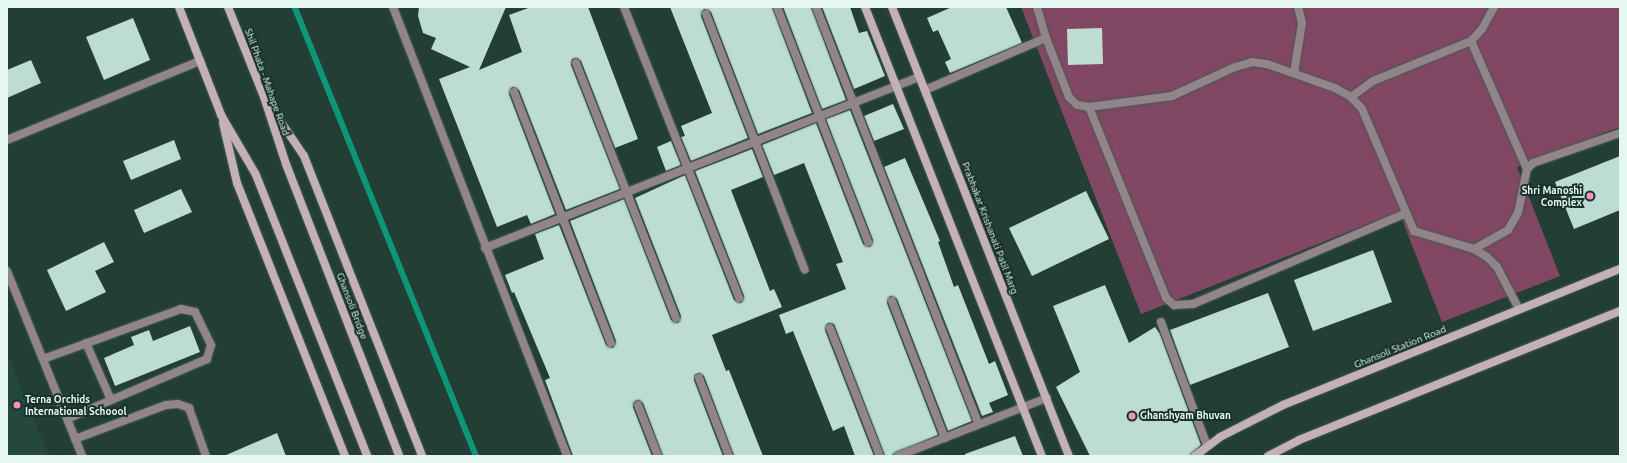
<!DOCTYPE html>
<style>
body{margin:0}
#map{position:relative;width:1627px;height:463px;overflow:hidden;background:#233e35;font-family:Ubuntu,sans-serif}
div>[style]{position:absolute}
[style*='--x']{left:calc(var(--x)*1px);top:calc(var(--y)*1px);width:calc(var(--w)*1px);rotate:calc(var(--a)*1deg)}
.built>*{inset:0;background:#24483d}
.green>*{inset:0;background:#824763}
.stream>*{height:5.5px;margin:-2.75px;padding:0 2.75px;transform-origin:2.75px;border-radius:2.75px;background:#0d967a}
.building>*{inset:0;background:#beddd2}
.roads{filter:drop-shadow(0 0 1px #425b53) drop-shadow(0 0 1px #425b53)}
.lane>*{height:8px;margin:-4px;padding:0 4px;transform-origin:4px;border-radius:4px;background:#91858a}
.street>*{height:8px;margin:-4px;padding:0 4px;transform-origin:4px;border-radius:4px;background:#91858a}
.secondary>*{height:8px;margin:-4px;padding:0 4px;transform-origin:4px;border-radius:4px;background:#c4b0b8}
.dots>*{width:11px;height:11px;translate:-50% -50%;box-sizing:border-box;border:2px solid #18332b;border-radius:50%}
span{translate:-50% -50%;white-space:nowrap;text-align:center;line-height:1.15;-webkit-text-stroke:4px #18332b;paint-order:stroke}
.street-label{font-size:10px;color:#e6f6f0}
.poi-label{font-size:10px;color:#e6f6f0;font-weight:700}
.right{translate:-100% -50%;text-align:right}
.left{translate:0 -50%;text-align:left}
.frame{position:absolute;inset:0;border:8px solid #e6f6f0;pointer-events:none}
</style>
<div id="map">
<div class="built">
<div style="clip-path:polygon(7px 353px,49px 456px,7px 456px)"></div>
</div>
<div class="green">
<div style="clip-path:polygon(1021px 7px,1620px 7px,1620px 127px,1517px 167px,1560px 276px,1442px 322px,1399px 212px,1141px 314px)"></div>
</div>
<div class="stream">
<div style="--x:295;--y:7;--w:484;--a:68"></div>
</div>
<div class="building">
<div style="clip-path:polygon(419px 7px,506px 7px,479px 70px,522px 52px,509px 15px,531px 7px,588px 7px,638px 139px,615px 148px,581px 61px,577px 58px,572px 59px,571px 65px,620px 189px,566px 210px,519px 90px,512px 87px,509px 94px,555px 214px,531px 224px,527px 215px,497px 227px,439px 79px,470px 67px,431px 49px,436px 38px,423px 33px,418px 16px)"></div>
<div style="clip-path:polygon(670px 7px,772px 7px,812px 113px,758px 134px,711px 12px,704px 9px,701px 16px,748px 138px,691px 161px,681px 137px,685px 136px,681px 126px,712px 113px)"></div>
<div style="clip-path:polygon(783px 7px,811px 7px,846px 100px,822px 109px)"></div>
<div style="clip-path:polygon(822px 7px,850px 7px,859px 33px,867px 31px,885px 76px,854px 89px)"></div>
<div style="clip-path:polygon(952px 7px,1006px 7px,1022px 43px,950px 73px,945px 62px,951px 59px,938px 30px,933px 32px,927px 18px)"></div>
<div style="clip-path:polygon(133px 18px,150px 60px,104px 80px,86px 37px)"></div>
<div style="clip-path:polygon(1102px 28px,1103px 64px,1068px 65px,1067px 29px)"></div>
<div style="clip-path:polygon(31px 60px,41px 83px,7px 98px,7px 70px)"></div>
<div style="clip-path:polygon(893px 104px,904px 129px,874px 141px,864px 116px)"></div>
<div style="clip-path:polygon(850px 110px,972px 421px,948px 431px,897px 299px,890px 296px,887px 303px,938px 435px,889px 456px,885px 456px,834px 324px,828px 323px,825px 330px,874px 456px,855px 456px,844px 426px,833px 431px,793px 331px,786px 334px,779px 315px,846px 289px,836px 264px,843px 262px,804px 163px,774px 175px,762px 145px,816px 123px,863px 244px,870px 247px,873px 240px,826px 119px)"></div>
<div style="clip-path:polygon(174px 140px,181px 159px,131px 180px,123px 161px)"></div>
<div style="clip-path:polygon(671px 141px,681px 165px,666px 171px,657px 147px)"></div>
<div style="clip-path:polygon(752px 149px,763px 177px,731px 190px,770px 291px,774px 289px,782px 307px,712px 335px,726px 371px,729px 370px,763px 456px,734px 456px,704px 376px,699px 373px,695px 375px,694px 380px,723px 456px,663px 456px,643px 403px,638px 400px,634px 402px,633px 407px,652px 456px,573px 456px,545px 380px,550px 378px,514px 292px,512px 293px,505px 275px,544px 259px,535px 234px,559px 225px,606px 345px,613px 348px,616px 341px,570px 221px,624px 199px,671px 320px,678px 323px,681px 316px,635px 198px,685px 175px,734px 300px,741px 303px,744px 296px,695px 171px)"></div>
<div style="clip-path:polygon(1620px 156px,1620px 210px,1574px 229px,1555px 182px)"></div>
<div style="clip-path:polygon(905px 158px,940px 241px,938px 242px,954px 287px,958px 285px,989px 364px,995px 361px,1008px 395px,989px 403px,993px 412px,982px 416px,884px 167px)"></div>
<div style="clip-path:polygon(181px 189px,192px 212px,144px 233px,134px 210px)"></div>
<div style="clip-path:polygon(1086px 191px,1109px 239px,1032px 276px,1009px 228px)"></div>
<div style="clip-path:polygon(104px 242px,114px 262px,95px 271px,106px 292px,66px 311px,47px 270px)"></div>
<div style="clip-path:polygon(1373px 250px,1392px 302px,1313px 331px,1294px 280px)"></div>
<div style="clip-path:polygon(1105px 285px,1129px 343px,1155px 327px,1160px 334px,1201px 445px,1190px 456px,1090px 456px,1056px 387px,1080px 372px,1053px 306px)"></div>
<div style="clip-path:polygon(1268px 293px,1289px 347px,1190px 385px,1170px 330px)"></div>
<div style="clip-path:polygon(190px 326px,200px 352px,115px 386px,104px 358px,134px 345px,131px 337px,149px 330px,153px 341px)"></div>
<div style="clip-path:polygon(277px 433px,286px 456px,224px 456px)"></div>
<div style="clip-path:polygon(1015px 436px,1023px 456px,965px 456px,965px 454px)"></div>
</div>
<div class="roads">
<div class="lane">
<div style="--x:624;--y:7;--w:313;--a:68.4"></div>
<div style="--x:777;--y:7;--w:252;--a:68.8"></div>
<div style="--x:816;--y:7;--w:448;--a:68.7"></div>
<div style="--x:1037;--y:7;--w:32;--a:74"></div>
<div style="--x:706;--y:14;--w:274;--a:68.9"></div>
<div style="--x:1471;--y:41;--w:140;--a:66.4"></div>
<div style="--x:576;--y:63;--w:274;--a:68.6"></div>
<div style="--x:1294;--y:73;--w:51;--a:-80.9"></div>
<div style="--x:1302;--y:23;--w:16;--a:-104"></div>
<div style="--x:925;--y:90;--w:132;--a:-23.3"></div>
<div style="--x:1046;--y:38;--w:63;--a:68.7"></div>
<div style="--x:1069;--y:97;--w:11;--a:45"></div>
<div style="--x:1077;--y:105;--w:12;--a:9"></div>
<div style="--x:1089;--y:107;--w:84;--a:-7.5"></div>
<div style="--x:1172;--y:96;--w:69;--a:-24.7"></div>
<div style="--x:1235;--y:67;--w:18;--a:-16"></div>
<div style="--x:1252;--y:62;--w:15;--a:8"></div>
<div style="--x:1267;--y:64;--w:72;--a:19.4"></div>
<div style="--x:1335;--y:88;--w:18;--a:29"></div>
<div style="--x:1351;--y:97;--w:16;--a:47"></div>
<div style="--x:1362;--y:109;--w:133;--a:66.9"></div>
<div style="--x:1414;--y:231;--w:63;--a:16.7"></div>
<div style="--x:1474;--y:249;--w:15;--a:32"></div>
<div style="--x:1487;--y:257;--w:14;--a:45"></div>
<div style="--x:1497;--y:267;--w:47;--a:62.4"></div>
<div style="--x:514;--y:92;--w:269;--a:68.9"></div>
<div style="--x:1351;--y:97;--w:27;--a:-36"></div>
<div style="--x:1373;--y:81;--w:106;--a:-22.2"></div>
<div style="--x:1471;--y:41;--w:16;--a:-47"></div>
<div style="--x:1482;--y:29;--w:25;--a:-61"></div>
<div style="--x:1089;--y:107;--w:206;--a:68"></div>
<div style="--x:1166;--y:298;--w:11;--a:41"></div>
<div style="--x:1174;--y:305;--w:19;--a:-3"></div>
<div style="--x:1193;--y:304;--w:232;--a:-23.1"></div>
<div style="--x:1474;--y:249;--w:39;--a:-29"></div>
<div style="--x:1508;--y:230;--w:20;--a:-60"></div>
<div style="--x:1518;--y:213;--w:45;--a:-78.4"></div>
<div style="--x:1527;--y:169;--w:8;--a:-45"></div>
<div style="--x:1533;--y:163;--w:92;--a:-19"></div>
<div style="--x:892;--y:301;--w:147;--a:68.9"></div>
<div style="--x:830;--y:328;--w:137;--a:68.7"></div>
<div style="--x:699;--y:378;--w:84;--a:69"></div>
<div style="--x:638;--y:405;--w:55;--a:68.6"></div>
</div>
<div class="street">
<div style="--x:393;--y:7;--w:482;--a:68.8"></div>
<div style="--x:7;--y:140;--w:209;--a:-22.3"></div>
<div style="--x:485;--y:248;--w:466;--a:-21.5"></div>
<div style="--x:7;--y:271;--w:200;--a:67.9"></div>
<div style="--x:1161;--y:322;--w:132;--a:69.6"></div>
<div style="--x:86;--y:343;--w:62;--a:66.3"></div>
<div style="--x:43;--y:359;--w:147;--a:-19.9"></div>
<div style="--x:181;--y:309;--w:14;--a:12"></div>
<div style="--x:195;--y:312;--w:37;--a:64"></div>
<div style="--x:211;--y:345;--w:15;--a:106"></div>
<div style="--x:207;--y:359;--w:152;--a:156.8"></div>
<div style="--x:75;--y:439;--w:97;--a:-20.5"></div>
<div style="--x:166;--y:405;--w:12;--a:-5"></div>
<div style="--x:178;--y:404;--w:12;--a:20"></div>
<div style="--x:189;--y:408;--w:51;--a:70.5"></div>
<div style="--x:898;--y:456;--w:160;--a:-21.3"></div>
</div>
<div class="secondary">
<div style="--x:179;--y:7;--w:116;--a:68.7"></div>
<div style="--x:221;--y:115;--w:69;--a:59.7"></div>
<div style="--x:256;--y:175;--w:302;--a:68.4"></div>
<div style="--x:228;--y:7;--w:97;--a:68.2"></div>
<div style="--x:264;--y:97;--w:71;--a:71.8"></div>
<div style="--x:286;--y:164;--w:313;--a:68.8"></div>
<div style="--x:865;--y:7;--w:483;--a:68.5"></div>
<div style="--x:892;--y:7;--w:483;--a:68.5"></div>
<div style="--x:270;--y:106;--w:60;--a:55.8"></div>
<div style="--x:304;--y:156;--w:322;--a:68.5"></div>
<div style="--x:223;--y:123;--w:62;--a:76.9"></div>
<div style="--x:237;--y:183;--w:294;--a:68.4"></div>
<div style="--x:1195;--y:456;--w:31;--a:-37"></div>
<div style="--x:1220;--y:437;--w:71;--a:-26.9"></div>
<div style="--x:1283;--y:405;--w:363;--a:-22"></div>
<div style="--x:1268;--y:456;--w:35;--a:-27"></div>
<div style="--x:1299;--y:440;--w:346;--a:-21.9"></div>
</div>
</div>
<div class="dots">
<div style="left:1590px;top:196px;background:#fb8fc3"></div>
<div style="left:17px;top:405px;background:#fb8fc3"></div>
<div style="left:1132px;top:416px;background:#fb8fc3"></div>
</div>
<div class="street-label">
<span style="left:267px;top:82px;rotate:70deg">Shil Phata - Mahape Road</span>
<span style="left:990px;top:228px;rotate:69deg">Prabhakar Krishanati Patil Marg</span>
<span style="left:352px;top:306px;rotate:69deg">Ghansoli Bridge</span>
<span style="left:1400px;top:347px;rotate:-22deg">Ghansoli Station Road</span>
</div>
<div class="poi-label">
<span class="right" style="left:1582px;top:196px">Shri Manoshi<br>Complex</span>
<span class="left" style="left:25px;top:405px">Terna Orchids<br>International Schoool</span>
<span class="left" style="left:1140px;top:416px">Ghanshyam Bhuvan</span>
</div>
<div class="frame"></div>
</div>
